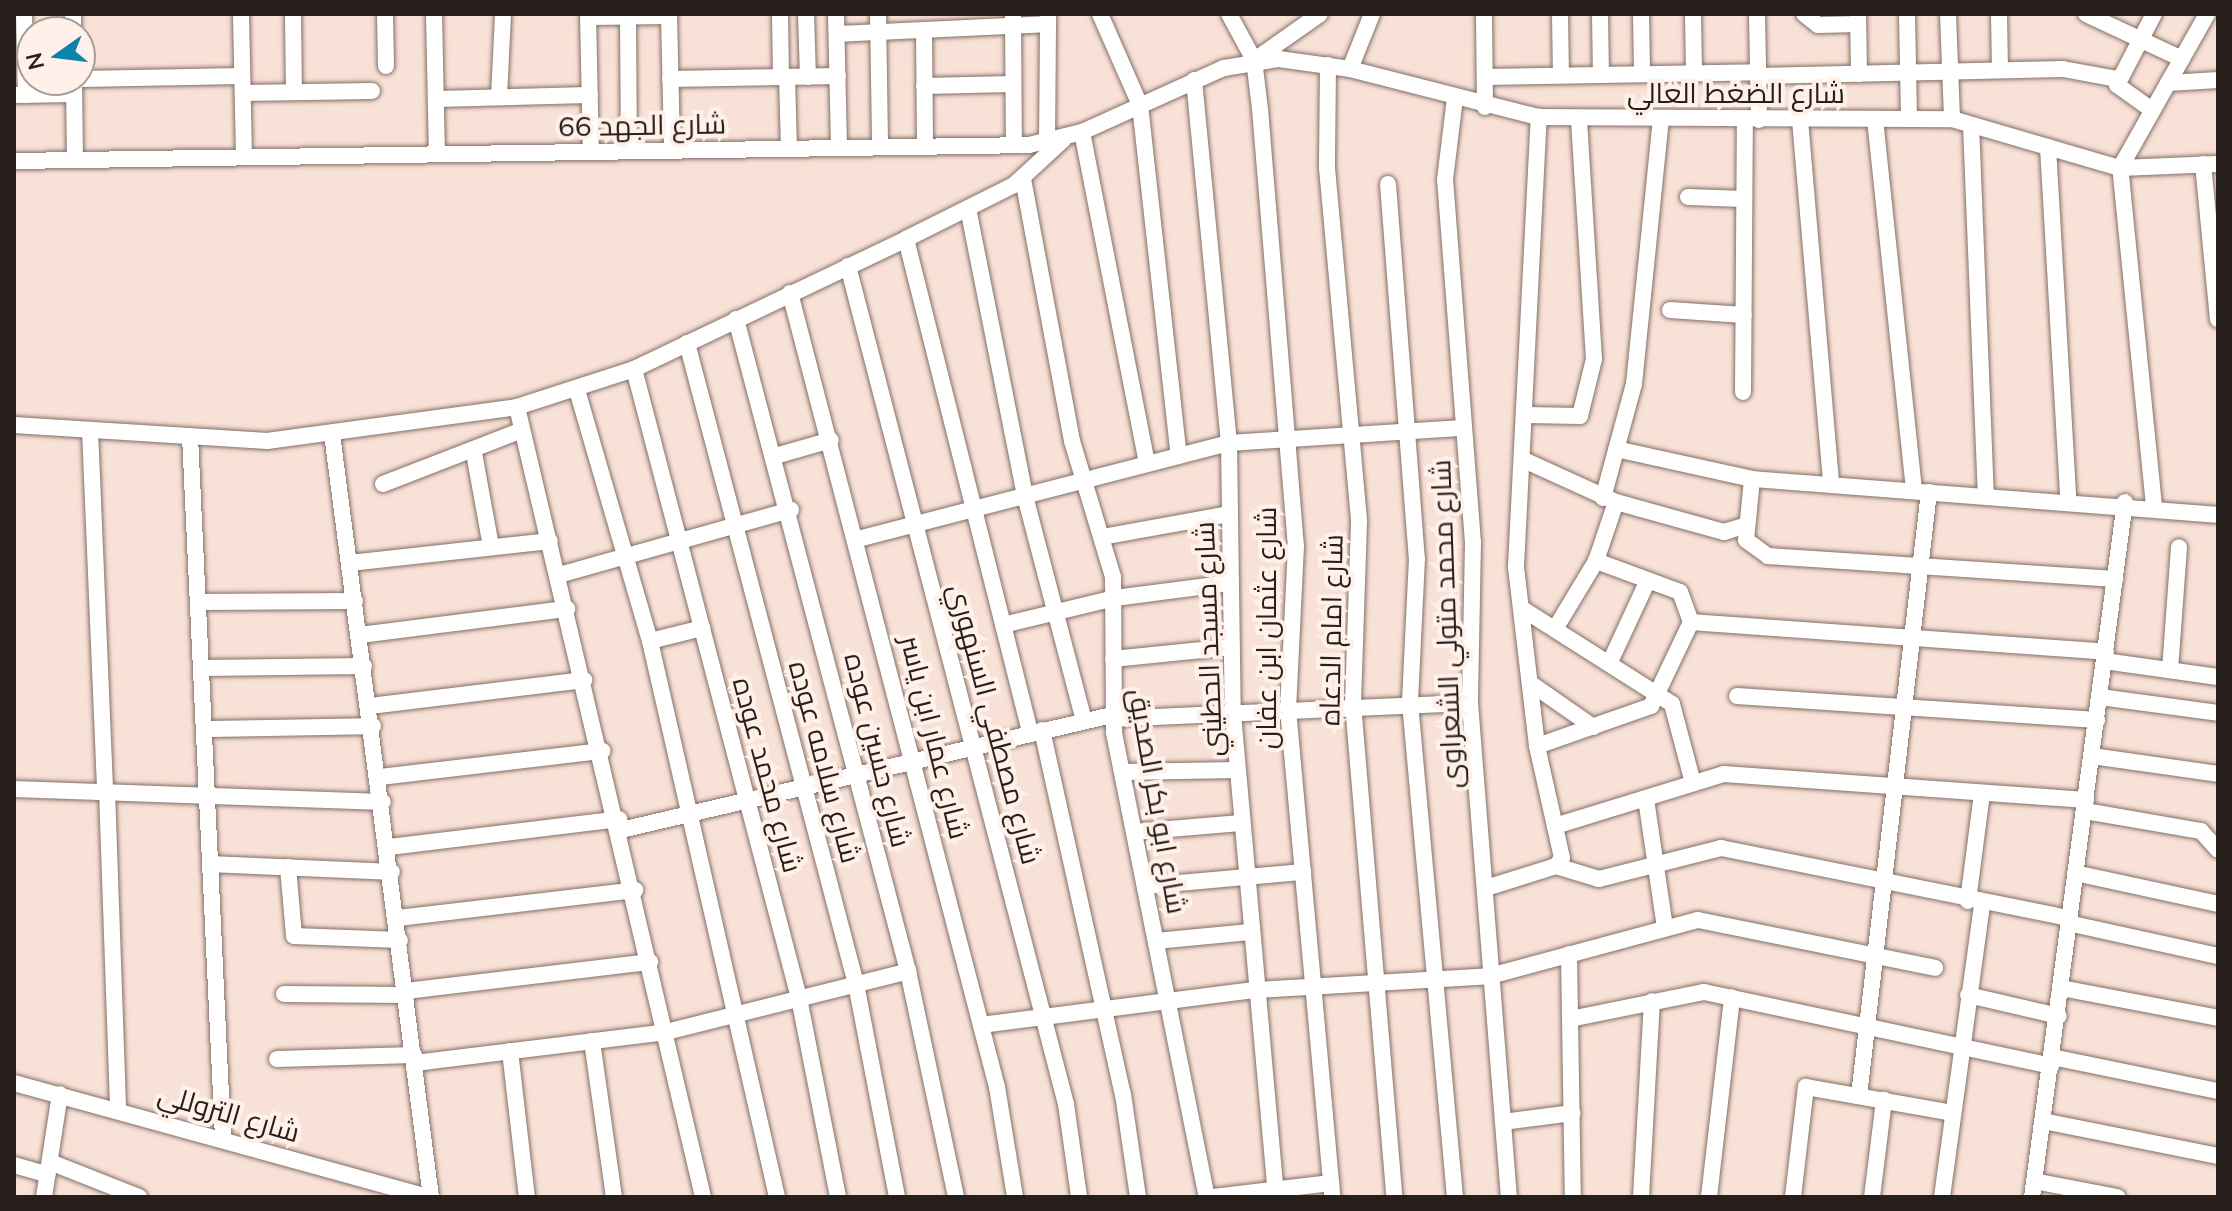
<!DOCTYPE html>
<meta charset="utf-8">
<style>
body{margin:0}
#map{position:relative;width:2232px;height:1211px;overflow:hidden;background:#f8e1d6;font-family:Mulish,Cairo,sans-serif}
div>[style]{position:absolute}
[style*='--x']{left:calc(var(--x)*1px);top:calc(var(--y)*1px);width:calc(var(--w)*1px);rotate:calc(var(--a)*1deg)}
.roads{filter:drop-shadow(0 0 2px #836f65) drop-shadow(0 0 2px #836f65)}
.minor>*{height:16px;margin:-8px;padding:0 8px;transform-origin:8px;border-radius:8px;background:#fff}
span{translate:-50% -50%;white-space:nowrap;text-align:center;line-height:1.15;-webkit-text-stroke:8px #fff1ea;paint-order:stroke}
.street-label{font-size:28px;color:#271f1b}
.frame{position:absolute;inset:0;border:16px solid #271f1b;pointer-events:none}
.north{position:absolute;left:16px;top:16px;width:80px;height:80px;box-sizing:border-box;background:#fff1ea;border:2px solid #a99d97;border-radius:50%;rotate:256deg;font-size:22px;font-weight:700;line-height:32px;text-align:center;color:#271f1b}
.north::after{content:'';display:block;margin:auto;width:28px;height:36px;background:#0e83a9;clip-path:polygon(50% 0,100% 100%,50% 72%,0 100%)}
</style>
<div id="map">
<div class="roads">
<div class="minor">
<div style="--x:24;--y:14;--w:81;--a:88.6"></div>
<div style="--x:73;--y:14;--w:18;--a:90"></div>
<div style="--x:241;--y:14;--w:143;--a:88.8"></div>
<div style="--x:293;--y:14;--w:78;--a:89.3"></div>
<div style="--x:385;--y:14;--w:52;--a:88.9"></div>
<div style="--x:434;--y:14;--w:140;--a:88.8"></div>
<div style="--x:588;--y:14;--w:138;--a:88.8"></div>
<div style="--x:669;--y:14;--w:136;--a:88.7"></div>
<div style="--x:780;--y:14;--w:63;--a:89.1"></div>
<div style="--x:806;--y:14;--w:63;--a:88.2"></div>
<div style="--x:836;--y:14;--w:134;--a:88.7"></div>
<div style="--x:878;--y:14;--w:133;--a:89.1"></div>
<div style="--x:1013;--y:14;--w:131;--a:89.6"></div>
<div style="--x:1100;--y:14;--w:99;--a:66.3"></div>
<div style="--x:1140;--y:105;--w:353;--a:83.7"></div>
<div style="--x:1229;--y:14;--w:52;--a:61.5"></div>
<div style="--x:1254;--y:60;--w:49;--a:83"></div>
<div style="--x:1260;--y:109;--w:438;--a:85.3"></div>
<div style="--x:1296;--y:546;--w:163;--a:92.8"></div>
<div style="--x:1288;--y:709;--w:490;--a:84.8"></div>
<div style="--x:1484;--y:14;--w:93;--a:89.4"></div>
<div style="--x:1560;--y:14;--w:61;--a:89.1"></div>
<div style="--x:1600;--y:14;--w:61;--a:89.1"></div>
<div style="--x:1641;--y:14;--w:60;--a:89"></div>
<div style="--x:1693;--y:14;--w:59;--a:89"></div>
<div style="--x:1757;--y:14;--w:106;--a:88.9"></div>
<div style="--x:1804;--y:14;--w:18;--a:38"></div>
<div style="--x:1818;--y:25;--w:40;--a:-1.4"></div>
<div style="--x:1858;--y:14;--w:60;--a:89"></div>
<div style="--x:1907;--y:14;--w:104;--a:88.9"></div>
<div style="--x:1948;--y:14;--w:105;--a:87.8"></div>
<div style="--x:1999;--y:14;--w:56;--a:89"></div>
<div style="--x:2086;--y:14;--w:106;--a:25.1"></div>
<div style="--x:589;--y:17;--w:80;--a:-0.7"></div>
<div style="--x:628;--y:17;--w:134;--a:89.6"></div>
<div style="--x:924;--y:30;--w:116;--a:89.5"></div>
<div style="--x:837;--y:34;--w:211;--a:-2.7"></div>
<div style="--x:1256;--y:59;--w:78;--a:-35.1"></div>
<div style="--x:1328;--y:65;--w:103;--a:90.6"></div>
<div style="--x:1327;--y:168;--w:355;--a:84.8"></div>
<div style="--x:1359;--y:522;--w:182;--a:91.9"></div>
<div style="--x:1353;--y:704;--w:495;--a:85.2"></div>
<div style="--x:1350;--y:69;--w:59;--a:-68.2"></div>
<div style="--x:1758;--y:76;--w:305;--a:-1.3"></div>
<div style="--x:2063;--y:69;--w:56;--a:10.3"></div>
<div style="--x:787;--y:77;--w:72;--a:88.4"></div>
<div style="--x:1485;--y:77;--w:273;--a:-1"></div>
<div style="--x:80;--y:79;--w:162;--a:-1.1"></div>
<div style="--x:670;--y:79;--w:168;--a:-1"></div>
<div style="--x:74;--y:80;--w:80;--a:89.3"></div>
<div style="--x:1194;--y:80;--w:365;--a:84.5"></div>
<div style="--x:1229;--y:443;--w:271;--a:89.2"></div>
<div style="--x:1233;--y:714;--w:485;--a:84.9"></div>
<div style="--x:2168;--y:83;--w:50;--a:-3.4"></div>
<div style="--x:924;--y:86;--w:89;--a:-1.3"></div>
<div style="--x:243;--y:93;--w:129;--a:-0.9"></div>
<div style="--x:14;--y:95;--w:60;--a:-1"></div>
<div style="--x:499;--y:97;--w:83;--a:-87.2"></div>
<div style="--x:1455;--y:98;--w:82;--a:97"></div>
<div style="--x:1445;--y:179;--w:364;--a:85.6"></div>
<div style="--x:1473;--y:542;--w:161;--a:91.1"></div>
<div style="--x:1470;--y:703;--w:496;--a:85.5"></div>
<div style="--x:436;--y:99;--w:154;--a:-1.5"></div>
<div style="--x:2152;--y:110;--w:43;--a:-144.5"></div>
<div style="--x:2117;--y:85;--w:80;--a:-62.5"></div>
<div style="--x:1875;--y:119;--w:374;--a:84"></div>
<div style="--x:1800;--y:120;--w:366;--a:85.1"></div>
<div style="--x:1971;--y:125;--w:370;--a:87.7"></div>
<div style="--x:1082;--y:132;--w:338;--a:78.9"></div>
<div style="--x:1047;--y:143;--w:127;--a:-89.5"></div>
<div style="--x:2048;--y:147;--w:353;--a:86.7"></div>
<div style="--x:14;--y:161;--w:1015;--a:-0.9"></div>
<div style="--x:1029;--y:145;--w:55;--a:-13.8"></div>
<div style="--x:1082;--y:132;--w:156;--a:-24.3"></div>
<div style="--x:1224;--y:68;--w:56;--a:-9.3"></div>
<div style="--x:1279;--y:59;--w:72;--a:8"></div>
<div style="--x:1350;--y:69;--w:195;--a:14.3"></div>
<div style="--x:1539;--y:117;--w:413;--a:0.3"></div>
<div style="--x:1952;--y:119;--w:175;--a:16.3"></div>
<div style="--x:2120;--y:168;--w:98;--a:-2.3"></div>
<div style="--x:2203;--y:164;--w:156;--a:84.5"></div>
<div style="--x:1023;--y:179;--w:267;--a:79.4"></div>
<div style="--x:1072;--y:441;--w:142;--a:73.2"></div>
<div style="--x:1113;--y:577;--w:156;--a:89.6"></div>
<div style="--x:1114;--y:733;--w:473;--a:78.7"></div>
<div style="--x:1388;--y:184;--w:375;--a:85.6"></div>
<div style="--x:1417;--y:558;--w:145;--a:92.8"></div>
<div style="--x:1410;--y:703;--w:496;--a:84.8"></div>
<div style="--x:1688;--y:197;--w:56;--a:2"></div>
<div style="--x:968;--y:208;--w:294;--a:78.8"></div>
<div style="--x:1025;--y:496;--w:233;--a:75.3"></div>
<div style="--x:906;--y:239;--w:508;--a:75.88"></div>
<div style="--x:848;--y:266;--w:866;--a:75.42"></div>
<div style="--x:1066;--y:1104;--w:94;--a:82"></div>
<div style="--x:790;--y:293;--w:821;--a:75.39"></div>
<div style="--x:997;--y:1087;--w:111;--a:80.7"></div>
<div style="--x:1670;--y:310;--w:74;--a:3.9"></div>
<div style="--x:736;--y:319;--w:674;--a:75.22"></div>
<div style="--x:908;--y:971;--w:231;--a:78"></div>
<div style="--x:687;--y:343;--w:663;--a:75.23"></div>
<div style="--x:856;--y:984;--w:217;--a:79.1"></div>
<div style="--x:634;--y:369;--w:650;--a:75.3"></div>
<div style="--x:799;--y:998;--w:203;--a:78.9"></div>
<div style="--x:577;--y:390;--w:261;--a:73.8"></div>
<div style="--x:650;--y:641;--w:570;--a:77.13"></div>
<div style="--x:1743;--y:392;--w:272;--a:-89.6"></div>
<div style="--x:517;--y:407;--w:812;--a:76.75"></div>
<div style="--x:1527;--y:415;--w:53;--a:1.1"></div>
<div style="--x:1580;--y:416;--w:59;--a:-76.2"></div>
<div style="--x:1594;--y:359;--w:240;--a:-93.6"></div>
<div style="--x:14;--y:425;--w:254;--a:3.6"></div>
<div style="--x:267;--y:441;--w:252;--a:-7.7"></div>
<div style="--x:517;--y:407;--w:123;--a:-18"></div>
<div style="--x:634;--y:369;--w:301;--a:-25.5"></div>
<div style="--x:906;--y:239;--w:121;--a:-26.6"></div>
<div style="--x:1014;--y:185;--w:67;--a:-42.6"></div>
<div style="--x:90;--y:430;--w:361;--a:87.6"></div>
<div style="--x:332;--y:434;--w:769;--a:82.61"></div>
<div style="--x:190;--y:436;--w:703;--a:87.31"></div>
<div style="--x:1616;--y:449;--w:139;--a:12.4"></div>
<div style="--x:1752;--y:479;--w:467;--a:4.4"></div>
<div style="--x:474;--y:453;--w:96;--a:79.7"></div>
<div style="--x:775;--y:456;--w:58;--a:-15.9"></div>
<div style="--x:1526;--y:461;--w:99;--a:24.5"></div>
<div style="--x:1616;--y:502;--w:112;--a:15.5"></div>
<div style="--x:1724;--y:532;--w:21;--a:-17"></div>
<div style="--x:1752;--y:479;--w:61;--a:95.6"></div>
<div style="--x:1746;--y:540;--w:27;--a:36"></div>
<div style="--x:1768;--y:556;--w:348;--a:3.8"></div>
<div style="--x:383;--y:484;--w:149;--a:-21.2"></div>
<div style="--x:1603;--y:498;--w:118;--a:-74.8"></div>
<div style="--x:1634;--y:384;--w:265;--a:-84.2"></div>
<div style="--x:2154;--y:506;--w:340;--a:-95.7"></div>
<div style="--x:2120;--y:168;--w:177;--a:-60.5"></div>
<div style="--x:1102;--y:537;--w:130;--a:-10.2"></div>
<div style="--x:858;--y:539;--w:383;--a:-14.5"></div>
<div style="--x:1229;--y:443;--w:234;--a:-3.7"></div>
<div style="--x:350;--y:563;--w:201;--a:-6.3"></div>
<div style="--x:559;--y:575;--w:241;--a:-15.7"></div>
<div style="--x:199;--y:602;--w:156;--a:-0.4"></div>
<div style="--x:1521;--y:608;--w:179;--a:32.4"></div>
<div style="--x:1672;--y:704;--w:82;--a:75.1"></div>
<div style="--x:1691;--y:622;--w:416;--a:4.1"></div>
<div style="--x:1003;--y:625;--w:115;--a:-13.6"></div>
<div style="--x:1115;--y:598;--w:117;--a:-7.4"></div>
<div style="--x:1555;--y:629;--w:79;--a:-58.9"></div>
<div style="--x:1596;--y:561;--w:62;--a:-71.3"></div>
<div style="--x:360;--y:635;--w:209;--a:-7.2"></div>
<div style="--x:650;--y:641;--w:54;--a:-14"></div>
<div style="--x:1113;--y:659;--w:119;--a:-5.8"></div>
<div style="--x:2104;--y:661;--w:115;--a:8"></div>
<div style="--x:1610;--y:662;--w:90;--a:-65.1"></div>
<div style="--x:202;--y:668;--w:162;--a:-0.7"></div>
<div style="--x:2170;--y:670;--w:123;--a:-85.8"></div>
<div style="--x:1530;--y:683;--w:77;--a:34.9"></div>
<div style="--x:1737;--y:696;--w:361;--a:3.8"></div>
<div style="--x:2100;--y:697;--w:119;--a:7.7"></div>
<div style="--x:370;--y:706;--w:216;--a:-6.9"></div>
<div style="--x:1113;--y:719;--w:357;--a:-2.6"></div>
<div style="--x:205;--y:729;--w:168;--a:-1"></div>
<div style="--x:1042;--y:730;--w:373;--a:77.5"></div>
<div style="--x:1123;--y:1094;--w:104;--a:81.7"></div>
<div style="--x:1537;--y:746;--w:121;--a:-19.3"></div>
<div style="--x:1651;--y:706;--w:93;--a:-64.5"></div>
<div style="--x:1691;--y:622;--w:32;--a:-110"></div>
<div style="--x:1680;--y:592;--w:90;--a:-159.7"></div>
<div style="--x:2092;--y:756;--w:127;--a:8.1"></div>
<div style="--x:1123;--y:772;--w:114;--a:-1"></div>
<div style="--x:380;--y:777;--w:224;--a:-6.7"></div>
<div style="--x:14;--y:789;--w:369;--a:2"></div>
<div style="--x:107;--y:791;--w:318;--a:88"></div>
<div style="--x:1646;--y:799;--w:130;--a:81.6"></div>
<div style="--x:2085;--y:811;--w:118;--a:9.8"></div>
<div style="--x:2201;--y:831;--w:25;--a:48"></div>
<div style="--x:1555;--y:826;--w:177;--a:-17.1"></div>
<div style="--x:1724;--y:774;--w:363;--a:4.1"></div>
<div style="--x:621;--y:830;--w:504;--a:-13.18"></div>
<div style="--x:1134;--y:832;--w:107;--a:-4.8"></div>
<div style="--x:389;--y:847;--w:232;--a:-6.9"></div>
<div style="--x:211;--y:864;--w:181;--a:2.5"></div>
<div style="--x:1556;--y:866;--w:45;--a:16.8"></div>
<div style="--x:1599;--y:879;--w:126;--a:-14.3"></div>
<div style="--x:1721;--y:848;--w:354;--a:11.4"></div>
<div style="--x:288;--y:867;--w:69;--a:85"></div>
<div style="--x:294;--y:936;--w:106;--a:2.2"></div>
<div style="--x:2075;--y:873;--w:146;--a:12.2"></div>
<div style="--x:1145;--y:886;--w:159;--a:-5.1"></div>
<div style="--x:1486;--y:888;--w:73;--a:-17.4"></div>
<div style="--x:1556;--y:866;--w:10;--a:-53"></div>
<div style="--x:1562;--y:858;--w:115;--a:-102.6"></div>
<div style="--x:1537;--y:746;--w:181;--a:-96.7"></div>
<div style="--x:1516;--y:566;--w:450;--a:-87.1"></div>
<div style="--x:1968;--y:901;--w:109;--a:-82.6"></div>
<div style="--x:398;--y:918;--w:239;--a:-6.7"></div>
<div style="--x:2068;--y:923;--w:154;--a:12.4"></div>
<div style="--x:1156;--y:941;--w:94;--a:-5.5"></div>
<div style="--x:1569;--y:954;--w:243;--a:89.1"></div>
<div style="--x:2061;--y:988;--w:160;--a:10.8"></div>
<div style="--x:406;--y:991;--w:246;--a:-6.8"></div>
<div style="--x:284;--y:994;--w:123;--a:0.5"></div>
<div style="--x:1968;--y:995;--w:93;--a:13"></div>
<div style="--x:1570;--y:1019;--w:137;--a:-11.4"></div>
<div style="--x:1704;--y:992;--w:355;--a:12"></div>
<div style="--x:981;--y:1025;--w:277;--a:-7.3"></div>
<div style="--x:1256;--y:990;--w:234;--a:-3.4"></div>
<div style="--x:1490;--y:976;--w:215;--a:-15.1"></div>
<div style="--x:1698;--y:920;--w:242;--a:11.4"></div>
<div style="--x:592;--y:1041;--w:158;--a:82"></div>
<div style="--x:510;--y:1051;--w:147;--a:83.4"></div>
<div style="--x:2052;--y:1057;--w:169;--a:11.6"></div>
<div style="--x:277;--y:1059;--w:137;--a:-1.7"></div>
<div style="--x:415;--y:1063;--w:253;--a:-7"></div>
<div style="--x:666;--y:1032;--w:250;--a:-14.1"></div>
<div style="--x:14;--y:1083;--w:430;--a:15.4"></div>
<div style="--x:1859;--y:1096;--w:608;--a:-83.39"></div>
<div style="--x:2043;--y:1121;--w:178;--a:11.3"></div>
<div style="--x:1503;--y:1122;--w:70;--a:-7.4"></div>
<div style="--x:50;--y:1162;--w:96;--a:21.5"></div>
<div style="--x:14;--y:1165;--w:35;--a:16"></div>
<div style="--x:2034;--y:1181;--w:85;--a:10.9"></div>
<div style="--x:44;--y:1197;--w:104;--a:-81.2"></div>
<div style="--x:1213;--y:1197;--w:119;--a:-6.8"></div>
<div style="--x:1641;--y:1197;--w:196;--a:-86.8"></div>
<div style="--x:1709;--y:1197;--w:201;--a:-83.4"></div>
<div style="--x:1793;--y:1197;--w:111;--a:-83.3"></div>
<div style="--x:1806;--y:1087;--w:149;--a:10"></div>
<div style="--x:1872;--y:1197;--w:98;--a:-82.9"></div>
<div style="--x:1942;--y:1197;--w:296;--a:-82.2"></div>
<div style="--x:2032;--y:1197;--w:701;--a:-82.38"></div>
</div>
</div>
<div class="street-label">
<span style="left:1736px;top:93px">شارع الضغط العالي</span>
<span style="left:642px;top:125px;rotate:-1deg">شارع الجهد 66</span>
<span style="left:1446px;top:624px;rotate:-92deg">شارع محمد متولي الشعراوى</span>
<span style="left:1266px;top:628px;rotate:-90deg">شارع عثمان ابن عفان</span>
<span style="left:1331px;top:630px;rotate:-89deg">شارع امام الدعاه</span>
<span style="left:1208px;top:639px;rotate:-92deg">شارع مسجد الحطيني</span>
<span style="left:995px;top:724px;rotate:75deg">شارع مصطفي السنهوري</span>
<span style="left:935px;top:737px;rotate:76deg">شارع عمار ابن ياسر</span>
<span style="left:878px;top:750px;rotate:76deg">شارع حسين عوده</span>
<span style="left:825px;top:762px;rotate:75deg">شارع سلامه عوده</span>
<span style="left:768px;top:775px;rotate:75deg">شارع محمد عوده</span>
<span style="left:1158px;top:801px;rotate:80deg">شارع ابو بكر الصديق</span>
<span style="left:229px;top:1113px;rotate:16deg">شارع التروللي</span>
</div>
<div class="frame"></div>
<div class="north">N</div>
</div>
